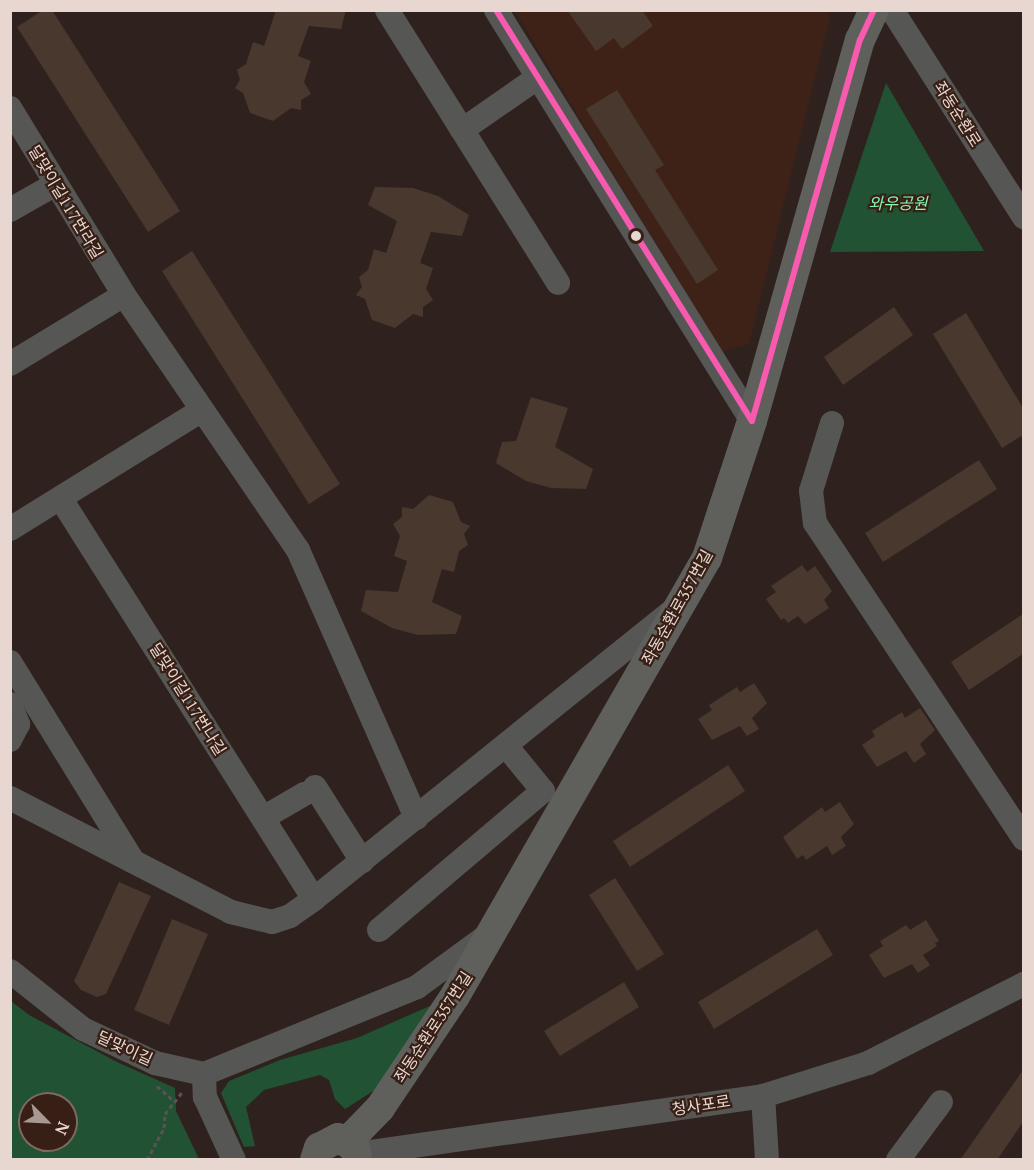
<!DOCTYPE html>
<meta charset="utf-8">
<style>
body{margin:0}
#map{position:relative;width:1034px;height:1170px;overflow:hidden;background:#2f221e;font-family:"PT Serif","Noto Sans KR",serif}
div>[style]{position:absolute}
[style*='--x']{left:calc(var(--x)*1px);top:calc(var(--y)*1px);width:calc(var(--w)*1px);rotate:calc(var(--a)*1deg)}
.built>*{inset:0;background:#3f2217}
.green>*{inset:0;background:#215234}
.building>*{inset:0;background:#48382e}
.path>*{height:3px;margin-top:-1.5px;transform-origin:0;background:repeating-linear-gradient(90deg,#565351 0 4.5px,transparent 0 7.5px)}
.minor>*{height:24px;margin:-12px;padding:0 12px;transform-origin:12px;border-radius:12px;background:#565754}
.major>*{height:30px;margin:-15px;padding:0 15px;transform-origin:15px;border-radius:15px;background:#5f605c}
.bus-1>*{height:6px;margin:-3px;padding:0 3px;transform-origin:3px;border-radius:3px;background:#f75aaf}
.dots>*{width:16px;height:16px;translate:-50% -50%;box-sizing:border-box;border:3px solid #371f16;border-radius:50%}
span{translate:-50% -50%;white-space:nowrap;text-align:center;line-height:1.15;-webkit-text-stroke:4.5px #371f16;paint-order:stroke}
.street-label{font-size:16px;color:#e8d7d1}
.park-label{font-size:16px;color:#85f8b0;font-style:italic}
.frame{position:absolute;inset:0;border:12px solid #e8d7d1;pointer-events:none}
.north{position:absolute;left:18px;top:1092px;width:60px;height:60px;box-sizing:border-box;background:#371f16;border:2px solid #7e6961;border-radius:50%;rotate:114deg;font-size:16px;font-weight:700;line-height:24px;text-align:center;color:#e8d7d1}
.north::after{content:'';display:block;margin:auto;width:21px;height:27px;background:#a79892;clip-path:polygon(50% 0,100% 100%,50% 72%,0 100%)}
</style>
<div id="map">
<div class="built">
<div style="clip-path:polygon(515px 11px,827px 11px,830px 17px,749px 344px,721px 352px)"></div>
</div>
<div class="green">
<div style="clip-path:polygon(886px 83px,984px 251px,830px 252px)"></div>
<div style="clip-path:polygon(evenodd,11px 1001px,29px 1015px,117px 1062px,175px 1088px,176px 1111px,199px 1159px,11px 1159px,11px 1001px,30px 1104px,66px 1104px,66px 1140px,30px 1140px,30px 1104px)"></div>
<div style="clip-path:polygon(430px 1006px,428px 1016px,381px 1086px,345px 1109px,335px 1099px,329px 1080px,320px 1075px,264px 1090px,246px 1107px,255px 1146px,244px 1147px,221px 1093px,229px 1081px,280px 1060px,357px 1038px)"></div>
</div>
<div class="building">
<div style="clip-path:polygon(43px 10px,52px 10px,180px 211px,148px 232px,17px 27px)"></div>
<div style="clip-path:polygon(276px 10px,346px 10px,341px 29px,309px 26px,298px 56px,311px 61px,304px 82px,311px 94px,301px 100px,301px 110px,291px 108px,273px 121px,250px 113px,243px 93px,235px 88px,240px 80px,237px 70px,246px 64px,253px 42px,264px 46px)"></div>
<div style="clip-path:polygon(567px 10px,642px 10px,653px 26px,622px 49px,614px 38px,596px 51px)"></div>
<div style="clip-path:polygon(617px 90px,664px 165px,655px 170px,718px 270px,697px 284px,586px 109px)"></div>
<div style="clip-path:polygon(375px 187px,413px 188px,438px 196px,469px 215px,462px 236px,431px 232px,420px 263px,433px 268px,426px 289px,433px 300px,423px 307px,423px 317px,413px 314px,395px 328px,372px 320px,365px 299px,356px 295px,362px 287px,359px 277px,368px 270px,374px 249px,386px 253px,397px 221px,368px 205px)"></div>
<div style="clip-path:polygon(192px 251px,340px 484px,309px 504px,162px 271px)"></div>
<div style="clip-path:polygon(894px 307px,913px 335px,843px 385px,824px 357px)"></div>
<div style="clip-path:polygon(966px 313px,1023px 408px,1023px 435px,1002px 448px,933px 334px)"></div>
<div style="clip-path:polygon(531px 397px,568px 408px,555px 447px,593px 469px,586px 489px,551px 488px,526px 481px,496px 463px,502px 442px,516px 441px)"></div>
<div style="clip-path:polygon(979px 460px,997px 489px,883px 562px,865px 533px)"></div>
<div style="clip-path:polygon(429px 495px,453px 502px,461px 522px,470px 526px,464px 534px,468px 545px,459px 551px,454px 572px,442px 569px,432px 602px,462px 616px,456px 634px,418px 635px,392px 628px,361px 611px,366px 590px,398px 592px,407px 561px,394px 556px,400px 536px,393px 524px,402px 517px,402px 507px,413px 509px)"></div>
<div style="clip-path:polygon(802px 565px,807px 572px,815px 566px,832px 591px,824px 600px,829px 608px,805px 624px,798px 616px,788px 623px,784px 618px,781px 620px,766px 599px,776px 592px,771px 586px)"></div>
<div style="clip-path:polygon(1023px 614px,1023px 654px,969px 690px,951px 662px)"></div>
<div style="clip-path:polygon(754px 683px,767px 703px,752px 718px,759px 729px,747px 736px,740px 726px,712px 740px,698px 719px,712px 710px,709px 705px,737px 687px,740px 692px)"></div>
<div style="clip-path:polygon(920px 708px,935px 730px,920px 744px,926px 754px,914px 763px,906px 751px,877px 767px,862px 745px,875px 736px,872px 731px,902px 712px,905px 718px)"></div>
<div style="clip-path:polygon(728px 765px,745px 791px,630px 867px,613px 841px)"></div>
<div style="clip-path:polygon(840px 802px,854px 824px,841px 837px,846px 846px,832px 855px,827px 846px,806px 860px,803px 855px,797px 859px,783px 837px,822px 807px,825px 812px)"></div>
<div style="clip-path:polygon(615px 878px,664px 954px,637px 971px,589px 895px)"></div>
<div style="clip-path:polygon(119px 882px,151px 896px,106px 994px,97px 997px,81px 990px,74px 981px)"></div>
<div style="clip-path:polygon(172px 919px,208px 934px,169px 1025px,134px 1010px)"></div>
<div style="clip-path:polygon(926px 920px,939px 941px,935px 943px,937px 946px,923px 955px,930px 965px,918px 973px,912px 964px,884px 978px,869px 955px,883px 946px,880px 941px,906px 925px,910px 930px)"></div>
<div style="clip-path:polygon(817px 929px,833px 955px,714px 1029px,698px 1002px)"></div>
<div style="clip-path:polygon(624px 982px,639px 1007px,560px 1056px,544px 1031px)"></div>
<div style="clip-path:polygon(1023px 1070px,1023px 1122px,997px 1160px,960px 1160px)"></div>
</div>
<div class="path">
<div style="--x:157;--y:1086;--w:23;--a:41"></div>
<div style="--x:147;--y:1160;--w:36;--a:-62"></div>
<div style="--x:164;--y:1128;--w:14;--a:-86"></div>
<div style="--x:165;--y:1114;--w:29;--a:-52"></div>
</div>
<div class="minor">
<div style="--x:387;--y:10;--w:322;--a:57.9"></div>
<div style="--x:496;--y:10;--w:484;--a:58.1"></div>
<div style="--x:892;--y:10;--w:246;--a:57.5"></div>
<div style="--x:10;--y:108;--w:219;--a:58.6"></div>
<div style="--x:124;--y:295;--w:309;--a:55.7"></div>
<div style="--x:298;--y:550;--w:293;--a:66.2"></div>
<div style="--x:462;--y:130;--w:91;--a:-34.7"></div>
<div style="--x:10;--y:210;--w:51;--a:-29.6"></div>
<div style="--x:10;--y:364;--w:133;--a:-31.2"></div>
<div style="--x:832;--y:423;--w:71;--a:107.2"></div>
<div style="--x:811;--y:491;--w:32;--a:83"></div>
<div style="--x:815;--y:523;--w:379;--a:56.5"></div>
<div style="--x:61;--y:499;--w:473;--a:57.7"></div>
<div style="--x:10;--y:529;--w:224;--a:-31.8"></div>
<div style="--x:10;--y:662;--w:234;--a:58.3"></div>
<div style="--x:10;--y:704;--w:22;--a:68"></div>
<div style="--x:18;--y:724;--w:18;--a:117"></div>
<div style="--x:315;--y:787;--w:88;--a:57.6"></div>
<div style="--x:10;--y:798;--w:249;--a:27.3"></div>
<div style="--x:231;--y:912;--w:42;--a:13.7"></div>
<div style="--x:272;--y:922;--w:19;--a:-18"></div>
<div style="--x:290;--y:916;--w:29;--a:-35"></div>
<div style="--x:314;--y:899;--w:459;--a:-38.8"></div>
<div style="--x:263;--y:818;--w:48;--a:-30.3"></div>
<div style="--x:379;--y:930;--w:215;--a:-40.3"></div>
<div style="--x:543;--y:791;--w:57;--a:-129.3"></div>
<div style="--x:10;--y:971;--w:93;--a:38.5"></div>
<div style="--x:83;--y:1029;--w:80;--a:25.3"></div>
<div style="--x:155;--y:1063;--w:50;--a:12.7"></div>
<div style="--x:204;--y:1074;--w:230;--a:-22.2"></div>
<div style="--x:417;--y:987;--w:88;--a:-36.2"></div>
<div style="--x:204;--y:1074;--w:23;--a:88"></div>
<div style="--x:205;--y:1097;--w:69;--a:65.3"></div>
<div style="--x:763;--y:1096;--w:64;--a:86.4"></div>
<div style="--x:357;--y:1154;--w:410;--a:-8.1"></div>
<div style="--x:763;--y:1096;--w:110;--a:-17.4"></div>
<div style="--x:868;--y:1063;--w:175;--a:-26.9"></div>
<div style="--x:898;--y:1160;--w:72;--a:-53.4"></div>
</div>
<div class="major">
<div style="--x:348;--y:1141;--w:46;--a:-45.9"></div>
<div style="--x:380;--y:1108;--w:135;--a:-56.2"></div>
<div style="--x:455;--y:996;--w:505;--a:-60.09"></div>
<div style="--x:707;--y:558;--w:144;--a:-71.8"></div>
<div style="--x:752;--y:421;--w:396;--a:-74.2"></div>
<div style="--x:860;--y:40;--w:33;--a:-65"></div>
<div style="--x:315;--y:1160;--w:13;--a:-72"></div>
<div style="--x:319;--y:1148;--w:21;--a:-28"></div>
<div style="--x:338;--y:1138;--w:19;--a:28"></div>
<div style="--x:355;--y:1147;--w:10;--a:79"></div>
</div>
<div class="bus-1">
<div style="--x:496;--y:10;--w:484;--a:58.1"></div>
<div style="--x:752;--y:421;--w:396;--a:-74.2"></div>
<div style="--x:860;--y:40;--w:33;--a:-65"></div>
</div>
<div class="dots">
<div style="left:636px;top:236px;background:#e8d7d1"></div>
</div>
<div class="street-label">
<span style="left:958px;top:114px;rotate:58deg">좌동순환로</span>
<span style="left:66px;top:202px;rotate:59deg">달맞이길117번라길</span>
<span style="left:677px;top:607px;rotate:-61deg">좌동순환로357번길</span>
<span style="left:188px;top:699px;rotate:58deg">달맞이길117번나길</span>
<span style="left:433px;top:1027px;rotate:-57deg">좌동순환로357번길</span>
<span style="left:125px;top:1048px;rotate:25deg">달맞이길</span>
<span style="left:701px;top:1105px;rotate:-9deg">청사포로</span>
</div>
<div class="park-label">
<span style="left:898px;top:203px">와우공원</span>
</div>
<div class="frame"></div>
<div class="north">N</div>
</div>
